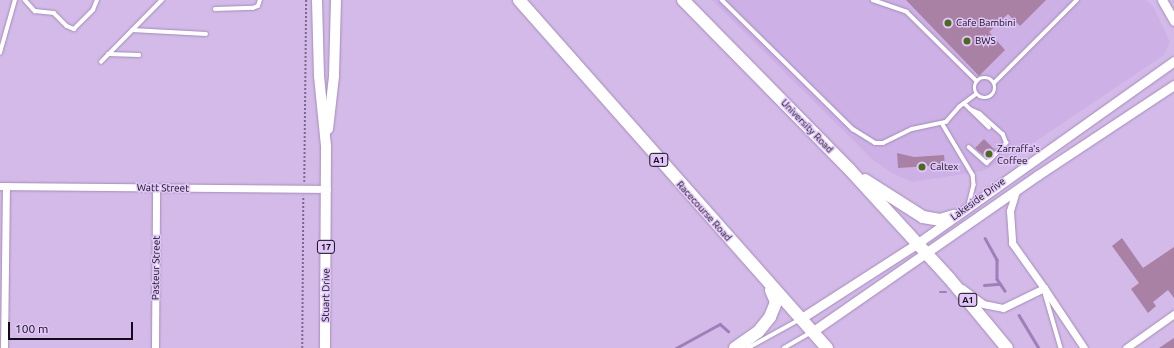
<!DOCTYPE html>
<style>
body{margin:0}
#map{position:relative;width:1174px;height:348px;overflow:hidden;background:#d3bae9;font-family:Ubuntu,sans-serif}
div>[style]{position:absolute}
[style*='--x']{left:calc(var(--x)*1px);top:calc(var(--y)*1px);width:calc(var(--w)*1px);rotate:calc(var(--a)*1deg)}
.built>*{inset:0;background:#ccb0e6}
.stream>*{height:2.5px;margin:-1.25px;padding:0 1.25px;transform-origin:1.25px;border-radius:1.25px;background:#9e7fba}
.building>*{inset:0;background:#a881a5}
.path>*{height:1.5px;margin-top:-0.75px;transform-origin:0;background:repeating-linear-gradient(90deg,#796888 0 2px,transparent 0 4px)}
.roads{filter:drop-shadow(0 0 1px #a48cb9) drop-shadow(0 0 1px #a48cb9)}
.lane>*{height:3.5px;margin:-1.75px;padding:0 1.75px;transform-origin:1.75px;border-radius:1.75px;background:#fff}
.lane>.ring{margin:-1.75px;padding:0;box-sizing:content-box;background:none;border:3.5px solid #fff;border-radius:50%}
.street>*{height:7px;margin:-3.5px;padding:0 3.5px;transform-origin:3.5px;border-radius:3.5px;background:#fff}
.secondary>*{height:9px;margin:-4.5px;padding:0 4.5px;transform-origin:4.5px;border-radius:4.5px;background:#fff}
.primary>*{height:10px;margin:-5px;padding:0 5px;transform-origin:5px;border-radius:5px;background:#fff}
.highway>*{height:12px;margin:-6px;padding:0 6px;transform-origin:6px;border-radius:6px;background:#fff}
.dots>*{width:11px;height:11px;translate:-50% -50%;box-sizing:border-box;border:2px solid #e0c7f7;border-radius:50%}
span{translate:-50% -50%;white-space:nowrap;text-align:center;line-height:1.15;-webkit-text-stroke:3px #e0c7f7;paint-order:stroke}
.shield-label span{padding:1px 3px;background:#e0c7f7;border:1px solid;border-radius:3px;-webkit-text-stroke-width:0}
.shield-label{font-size:9px;color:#130b1b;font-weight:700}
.poi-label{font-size:10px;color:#130b1b}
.left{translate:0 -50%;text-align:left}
.street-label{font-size:10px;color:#130b1b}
.scale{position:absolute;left:8px;top:322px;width:125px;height:18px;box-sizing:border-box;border:2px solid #130b1b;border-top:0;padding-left:5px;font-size:12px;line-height:14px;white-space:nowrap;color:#130b1b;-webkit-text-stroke:3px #e0c7f7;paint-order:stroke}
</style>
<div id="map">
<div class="built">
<div style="clip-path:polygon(712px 0,1146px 0,1154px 8px,1170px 42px,1164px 55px,1024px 149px,983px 171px,912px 182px,892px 173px,873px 160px)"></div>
</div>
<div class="stream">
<div style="--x:985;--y:238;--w:25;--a:61"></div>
<div style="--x:997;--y:260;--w:19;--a:90"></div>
<div style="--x:997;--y:279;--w:14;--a:56"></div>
<div style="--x:984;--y:285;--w:16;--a:-4"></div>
<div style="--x:940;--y:292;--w:6;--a:0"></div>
<div style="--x:1019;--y:315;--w:39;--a:59"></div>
<div style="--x:676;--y:348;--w:50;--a:-28.6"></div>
<div style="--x:720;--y:324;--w:11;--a:41"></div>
</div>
<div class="building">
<div style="clip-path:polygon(906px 0,1046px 0,1020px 26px,1008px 14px,989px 32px,1005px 50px,979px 76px)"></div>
<div style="clip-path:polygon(984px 139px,995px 150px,987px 158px,975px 148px)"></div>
<div style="clip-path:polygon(897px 153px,914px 157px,944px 155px,945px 165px,898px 168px)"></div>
<div style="clip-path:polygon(1122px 238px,1143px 268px,1174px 247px,1174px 298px,1168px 290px,1153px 302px,1156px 306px,1148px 313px,1131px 289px,1139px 283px,1112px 246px)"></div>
<div style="clip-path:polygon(1174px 338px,1174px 348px,1159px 348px)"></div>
</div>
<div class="path">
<div style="--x:304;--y:182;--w:182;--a:-89.4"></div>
<div style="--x:302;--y:348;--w:152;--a:-89.6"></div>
</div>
<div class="roads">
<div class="lane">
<div style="--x:25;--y:0;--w:15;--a:48"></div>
<div style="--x:35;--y:11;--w:19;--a:6"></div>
<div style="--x:54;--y:13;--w:18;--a:45"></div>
<div style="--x:67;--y:26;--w:8;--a:23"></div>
<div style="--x:74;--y:29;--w:27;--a:-45"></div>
<div style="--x:93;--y:10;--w:11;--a:-68"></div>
<div style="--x:722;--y:0;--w:184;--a:44.6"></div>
<div style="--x:853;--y:129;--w:26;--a:32"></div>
<div style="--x:875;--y:143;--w:8;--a:0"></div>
<div style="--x:883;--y:143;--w:32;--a:-26"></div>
<div style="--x:912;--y:129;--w:35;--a:-12"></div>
<div style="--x:946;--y:122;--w:20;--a:-49"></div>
<div style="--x:959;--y:107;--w:21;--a:-37"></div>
<div style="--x:873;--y:0;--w:36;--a:19"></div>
<div style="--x:907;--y:12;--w:98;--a:44.6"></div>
<div style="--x:215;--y:9;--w:38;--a:-2"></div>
<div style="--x:253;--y:8;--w:5;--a:-22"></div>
<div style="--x:258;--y:6;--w:6;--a:-72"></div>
<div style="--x:132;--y:30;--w:74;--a:3.1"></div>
<div style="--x:0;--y:53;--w:55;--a:-74.2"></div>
<div style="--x:108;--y:54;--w:31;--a:2"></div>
<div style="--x:101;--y:62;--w:87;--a:-45.5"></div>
<div class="ring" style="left:975px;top:78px;width:16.5px;height:16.5px"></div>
<div style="--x:994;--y:83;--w:117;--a:-45"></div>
<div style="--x:964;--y:103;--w:35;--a:44"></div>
<div style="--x:942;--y:123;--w:61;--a:59.2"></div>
<div style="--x:973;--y:175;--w:10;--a:84"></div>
<div style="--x:974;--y:185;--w:21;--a:104"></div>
<div style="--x:969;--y:147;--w:24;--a:42"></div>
<div style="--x:987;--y:163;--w:28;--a:-46"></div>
<div style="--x:1006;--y:143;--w:9;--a:-111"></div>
<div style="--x:1003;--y:135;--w:31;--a:-138"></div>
<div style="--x:980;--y:114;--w:10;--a:-156"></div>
<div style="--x:1045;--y:293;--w:57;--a:73.8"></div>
<div style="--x:748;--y:348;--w:58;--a:-28.8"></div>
<div style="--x:784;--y:348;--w:30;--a:-30"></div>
</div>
<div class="street">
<div style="--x:0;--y:186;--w:327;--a:0.5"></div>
<div style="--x:1016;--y:191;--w:21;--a:107"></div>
<div style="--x:1010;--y:211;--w:32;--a:86"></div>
<div style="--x:1012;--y:243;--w:55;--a:54.6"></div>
<div style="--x:962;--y:288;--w:26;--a:37"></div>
<div style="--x:983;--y:304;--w:20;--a:11"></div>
<div style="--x:1003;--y:308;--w:46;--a:-26"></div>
<div style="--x:1044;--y:288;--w:72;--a:56.3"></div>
<div style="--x:4;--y:348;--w:162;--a:-89.3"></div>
<div style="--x:155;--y:348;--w:160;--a:-89.6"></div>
<div style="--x:1126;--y:348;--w:59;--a:-35.3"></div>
</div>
<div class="secondary">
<div style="--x:1162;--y:0;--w:24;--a:60"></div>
<div style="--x:800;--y:319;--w:140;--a:-32.8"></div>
<div style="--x:918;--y:243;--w:314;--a:-35.4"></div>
<div style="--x:812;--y:332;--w:275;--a:-34.8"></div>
<div style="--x:1038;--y:175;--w:163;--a:-33.5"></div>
</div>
<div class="primary">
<div style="--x:317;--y:0;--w:76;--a:88.5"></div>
<div style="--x:319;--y:76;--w:70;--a:84.3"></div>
<div style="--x:326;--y:146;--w:202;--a:90.3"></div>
<div style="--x:328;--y:129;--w:53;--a:-83.5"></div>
<div style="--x:334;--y:76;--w:76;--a:-88.5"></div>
</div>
<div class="highway">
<div style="--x:519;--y:0;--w:465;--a:48.5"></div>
<div style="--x:683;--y:0;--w:238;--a:45.5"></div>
<div style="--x:850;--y:170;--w:147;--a:47.5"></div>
<div style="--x:949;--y:278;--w:91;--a:50.4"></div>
<div style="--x:865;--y:180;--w:69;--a:32.5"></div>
<div style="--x:923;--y:217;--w:17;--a:10"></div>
<div style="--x:940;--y:220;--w:15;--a:-16"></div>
<div style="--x:735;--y:348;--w:28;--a:-35"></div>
<div style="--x:758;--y:332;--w:19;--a:-51"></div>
<div style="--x:770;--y:317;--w:16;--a:-68"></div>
<div style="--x:776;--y:302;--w:13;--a:-113"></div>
</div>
</div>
<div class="dots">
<div style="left:948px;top:23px;background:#4c691d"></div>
<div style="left:967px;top:41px;background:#4c691d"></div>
<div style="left:989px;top:154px;background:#4c691d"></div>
<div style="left:922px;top:167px;background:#4c691d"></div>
</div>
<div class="shield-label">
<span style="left:659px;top:160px">A1</span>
<span style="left:326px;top:247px">17</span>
<span style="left:968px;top:300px">A1</span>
</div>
<div class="poi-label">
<span class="left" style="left:956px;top:23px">Cafe Bambini</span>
<span class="left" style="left:975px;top:41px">BWS</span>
<span class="left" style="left:997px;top:154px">Zarraffa's<br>Coffee</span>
<span class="left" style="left:930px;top:167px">Caltex</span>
</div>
<div class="street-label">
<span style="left:807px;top:126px;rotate:46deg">University Road</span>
<span style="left:163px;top:188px;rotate:1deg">Watt Street</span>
<span style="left:978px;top:199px;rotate:-36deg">Lakeside Drive</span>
<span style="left:704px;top:211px;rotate:48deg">Racecourse Road</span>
<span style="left:156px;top:268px;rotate:-89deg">Pasteur Street</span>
<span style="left:326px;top:295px;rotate:-89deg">Stuart Drive</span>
</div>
<div class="scale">100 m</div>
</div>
